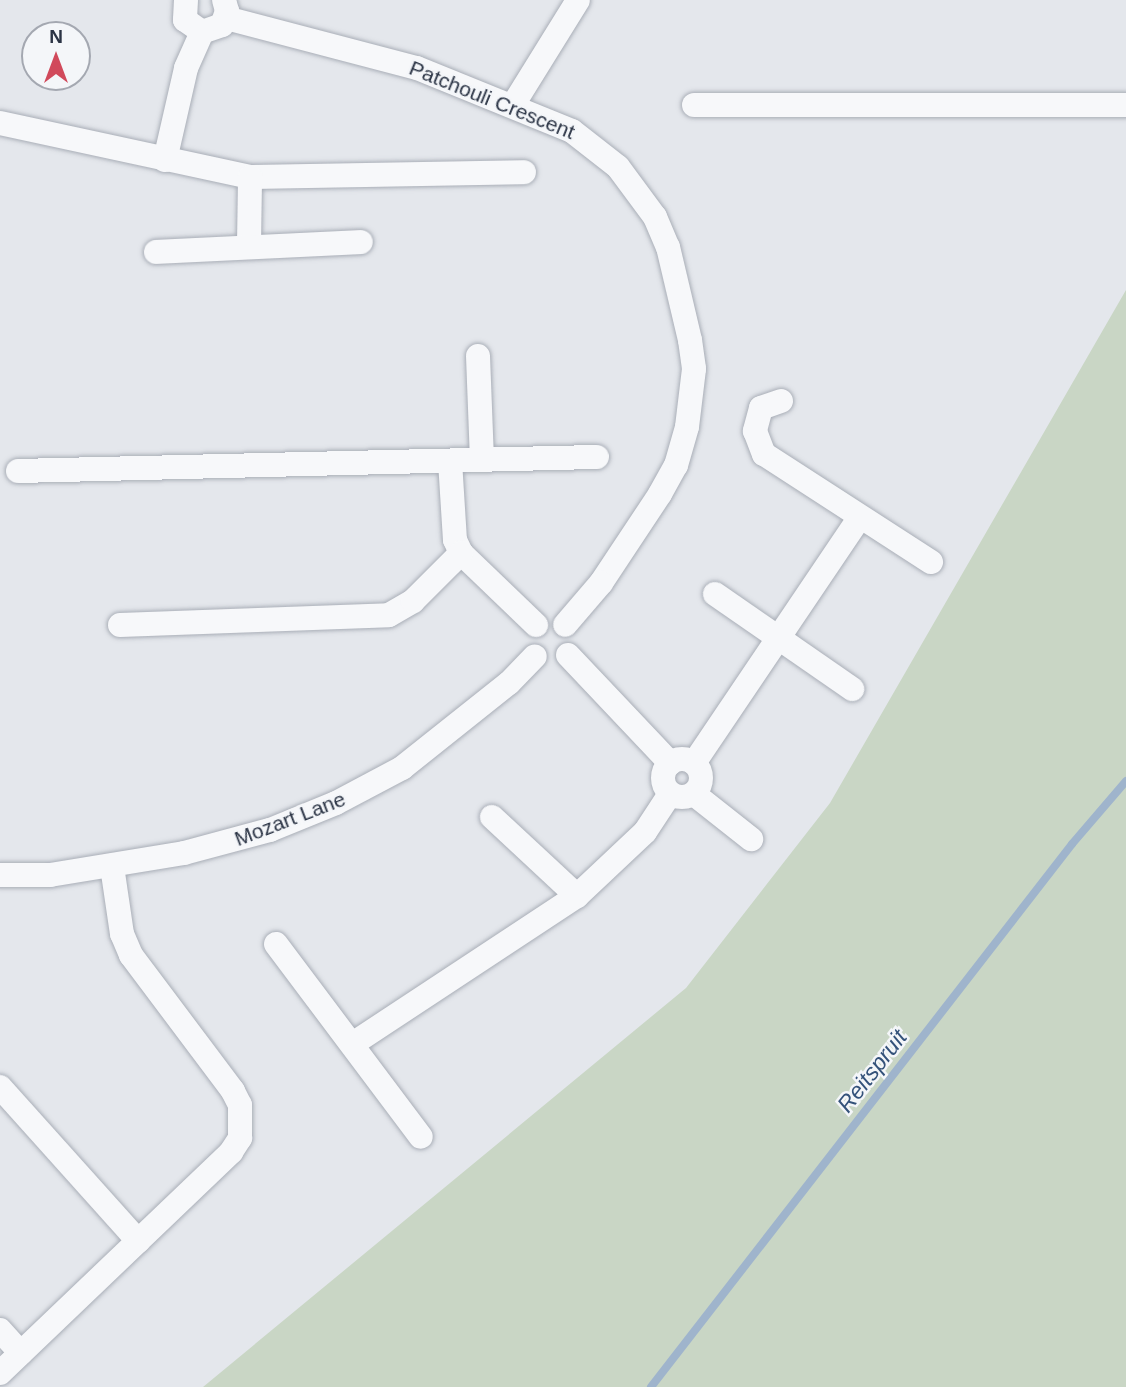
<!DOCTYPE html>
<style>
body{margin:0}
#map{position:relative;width:1126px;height:1387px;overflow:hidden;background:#e4e7ec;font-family:Helvetica,sans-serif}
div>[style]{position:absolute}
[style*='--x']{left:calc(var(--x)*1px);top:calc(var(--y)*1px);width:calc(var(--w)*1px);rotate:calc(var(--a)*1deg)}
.green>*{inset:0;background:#c9d6c5}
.stream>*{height:8px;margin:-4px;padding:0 4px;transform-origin:4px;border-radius:4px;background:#9fb4cc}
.roads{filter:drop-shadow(0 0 2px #a9aeb7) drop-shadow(0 0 2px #a9aeb7)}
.minor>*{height:24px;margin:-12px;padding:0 12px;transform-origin:12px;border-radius:12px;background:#f7f8fa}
.minor>.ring{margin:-12px;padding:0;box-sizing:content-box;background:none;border:24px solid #f7f8fa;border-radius:50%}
span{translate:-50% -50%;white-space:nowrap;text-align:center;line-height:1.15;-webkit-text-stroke:5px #f4f6f9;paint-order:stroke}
.street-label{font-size:21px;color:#2b3445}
.water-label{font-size:23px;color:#34527a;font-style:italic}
.north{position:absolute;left:21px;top:21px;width:70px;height:70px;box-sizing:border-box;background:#f4f6f9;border:2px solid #a4a8b1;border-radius:50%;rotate:0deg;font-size:19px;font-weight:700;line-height:28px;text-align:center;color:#2b3445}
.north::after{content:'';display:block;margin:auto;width:24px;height:32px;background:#d1495b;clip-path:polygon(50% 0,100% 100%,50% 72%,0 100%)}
</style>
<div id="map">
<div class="green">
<div style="clip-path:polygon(1126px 290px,1126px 1387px,203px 1387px,686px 988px,830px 803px)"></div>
</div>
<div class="stream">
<div style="--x:651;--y:1387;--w:687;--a:-52.21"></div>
<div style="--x:1072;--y:844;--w:83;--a:-49.4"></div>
</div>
<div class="roads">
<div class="minor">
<div style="--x:186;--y:0;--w:20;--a:93"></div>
<div style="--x:185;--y:20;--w:21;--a:35"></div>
<div style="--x:202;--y:32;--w:21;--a:-19"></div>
<div style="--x:222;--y:25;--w:15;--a:-70"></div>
<div style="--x:227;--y:11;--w:11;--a:-105"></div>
<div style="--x:226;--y:18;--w:197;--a:14.7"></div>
<div style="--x:417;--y:68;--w:167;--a:22.1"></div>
<div style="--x:572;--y:131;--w:58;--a:38"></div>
<div style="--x:618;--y:167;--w:62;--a:53.5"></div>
<div style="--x:655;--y:217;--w:33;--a:67"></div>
<div style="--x:668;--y:247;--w:96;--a:76.7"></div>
<div style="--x:690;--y:340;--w:29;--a:82"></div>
<div style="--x:694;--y:369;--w:58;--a:96.9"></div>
<div style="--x:687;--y:427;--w:40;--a:106"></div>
<div style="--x:676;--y:465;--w:33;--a:119"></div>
<div style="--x:660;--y:494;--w:107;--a:123.5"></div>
<div style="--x:601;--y:583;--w:55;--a:130.6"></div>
<div style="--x:513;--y:105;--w:123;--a:-58.2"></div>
<div style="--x:694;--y:105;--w:432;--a:0"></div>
<div style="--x:0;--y:123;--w:256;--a:12.2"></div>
<div style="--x:250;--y:177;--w:274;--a:-1"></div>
<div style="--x:165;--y:160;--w:94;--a:-77.1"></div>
<div style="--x:186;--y:68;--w:39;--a:-66"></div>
<div style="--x:249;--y:244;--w:67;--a:-89.1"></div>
<div style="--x:156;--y:252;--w:205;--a:-2.8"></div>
<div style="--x:478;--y:356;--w:104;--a:87.8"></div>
<div style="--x:781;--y:401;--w:21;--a:161"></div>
<div style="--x:761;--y:408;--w:24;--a:105"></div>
<div style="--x:755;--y:431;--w:25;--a:69"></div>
<div style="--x:764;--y:454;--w:199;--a:32.9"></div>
<div style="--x:450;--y:461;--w:79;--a:86.4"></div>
<div style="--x:455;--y:540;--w:14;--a:65"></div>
<div style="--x:461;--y:553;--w:104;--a:43.8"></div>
<div style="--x:18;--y:471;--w:579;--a:-1.39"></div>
<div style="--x:715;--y:594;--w:167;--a:34.7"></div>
<div style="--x:120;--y:625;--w:269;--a:-2.1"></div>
<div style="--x:389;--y:615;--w:28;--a:-30"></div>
<div style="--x:413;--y:601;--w:68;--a:-45"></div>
<div style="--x:568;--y:655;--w:149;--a:46.6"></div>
<div class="ring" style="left:663px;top:759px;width:14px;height:14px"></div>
<div style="--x:694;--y:763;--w:295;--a:-56"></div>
<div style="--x:694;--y:794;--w:73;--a:38.3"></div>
<div style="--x:492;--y:817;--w:116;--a:42.9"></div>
<div style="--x:0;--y:875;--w:50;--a:0"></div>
<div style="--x:50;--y:875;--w:136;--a:-9.3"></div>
<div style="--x:184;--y:853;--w:89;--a:-15"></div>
<div style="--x:270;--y:830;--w:71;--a:-22.2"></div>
<div style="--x:336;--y:803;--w:75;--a:-27.9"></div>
<div style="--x:402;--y:768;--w:137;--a:-38.5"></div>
<div style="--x:509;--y:683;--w:37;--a:-46"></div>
<div style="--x:276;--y:944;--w:241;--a:53.1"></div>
<div style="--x:354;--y:1043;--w:267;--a:-33.4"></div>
<div style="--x:577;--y:896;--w:93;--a:-43.3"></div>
<div style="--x:645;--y:832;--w:45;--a:-56.7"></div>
<div style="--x:0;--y:1087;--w:207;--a:48.1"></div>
<div style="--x:0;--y:1330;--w:31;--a:48"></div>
<div style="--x:0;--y:1373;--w:320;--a:-43.7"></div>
<div style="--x:231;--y:1152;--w:17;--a:-57"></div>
<div style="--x:240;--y:1138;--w:33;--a:-90"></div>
<div style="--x:240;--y:1105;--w:16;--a:-117"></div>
<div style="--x:233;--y:1091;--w:170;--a:-126.9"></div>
<div style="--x:131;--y:955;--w:23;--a:-113"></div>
<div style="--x:122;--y:934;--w:69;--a:-98.4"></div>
</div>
</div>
<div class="street-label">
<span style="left:492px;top:100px;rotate:22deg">Patchouli Crescent</span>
<span style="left:290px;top:819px;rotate:-21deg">Mozart Lane</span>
</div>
<div class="water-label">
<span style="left:872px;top:1071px;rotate:-52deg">Reitspruit</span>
</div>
<div class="north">N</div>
</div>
